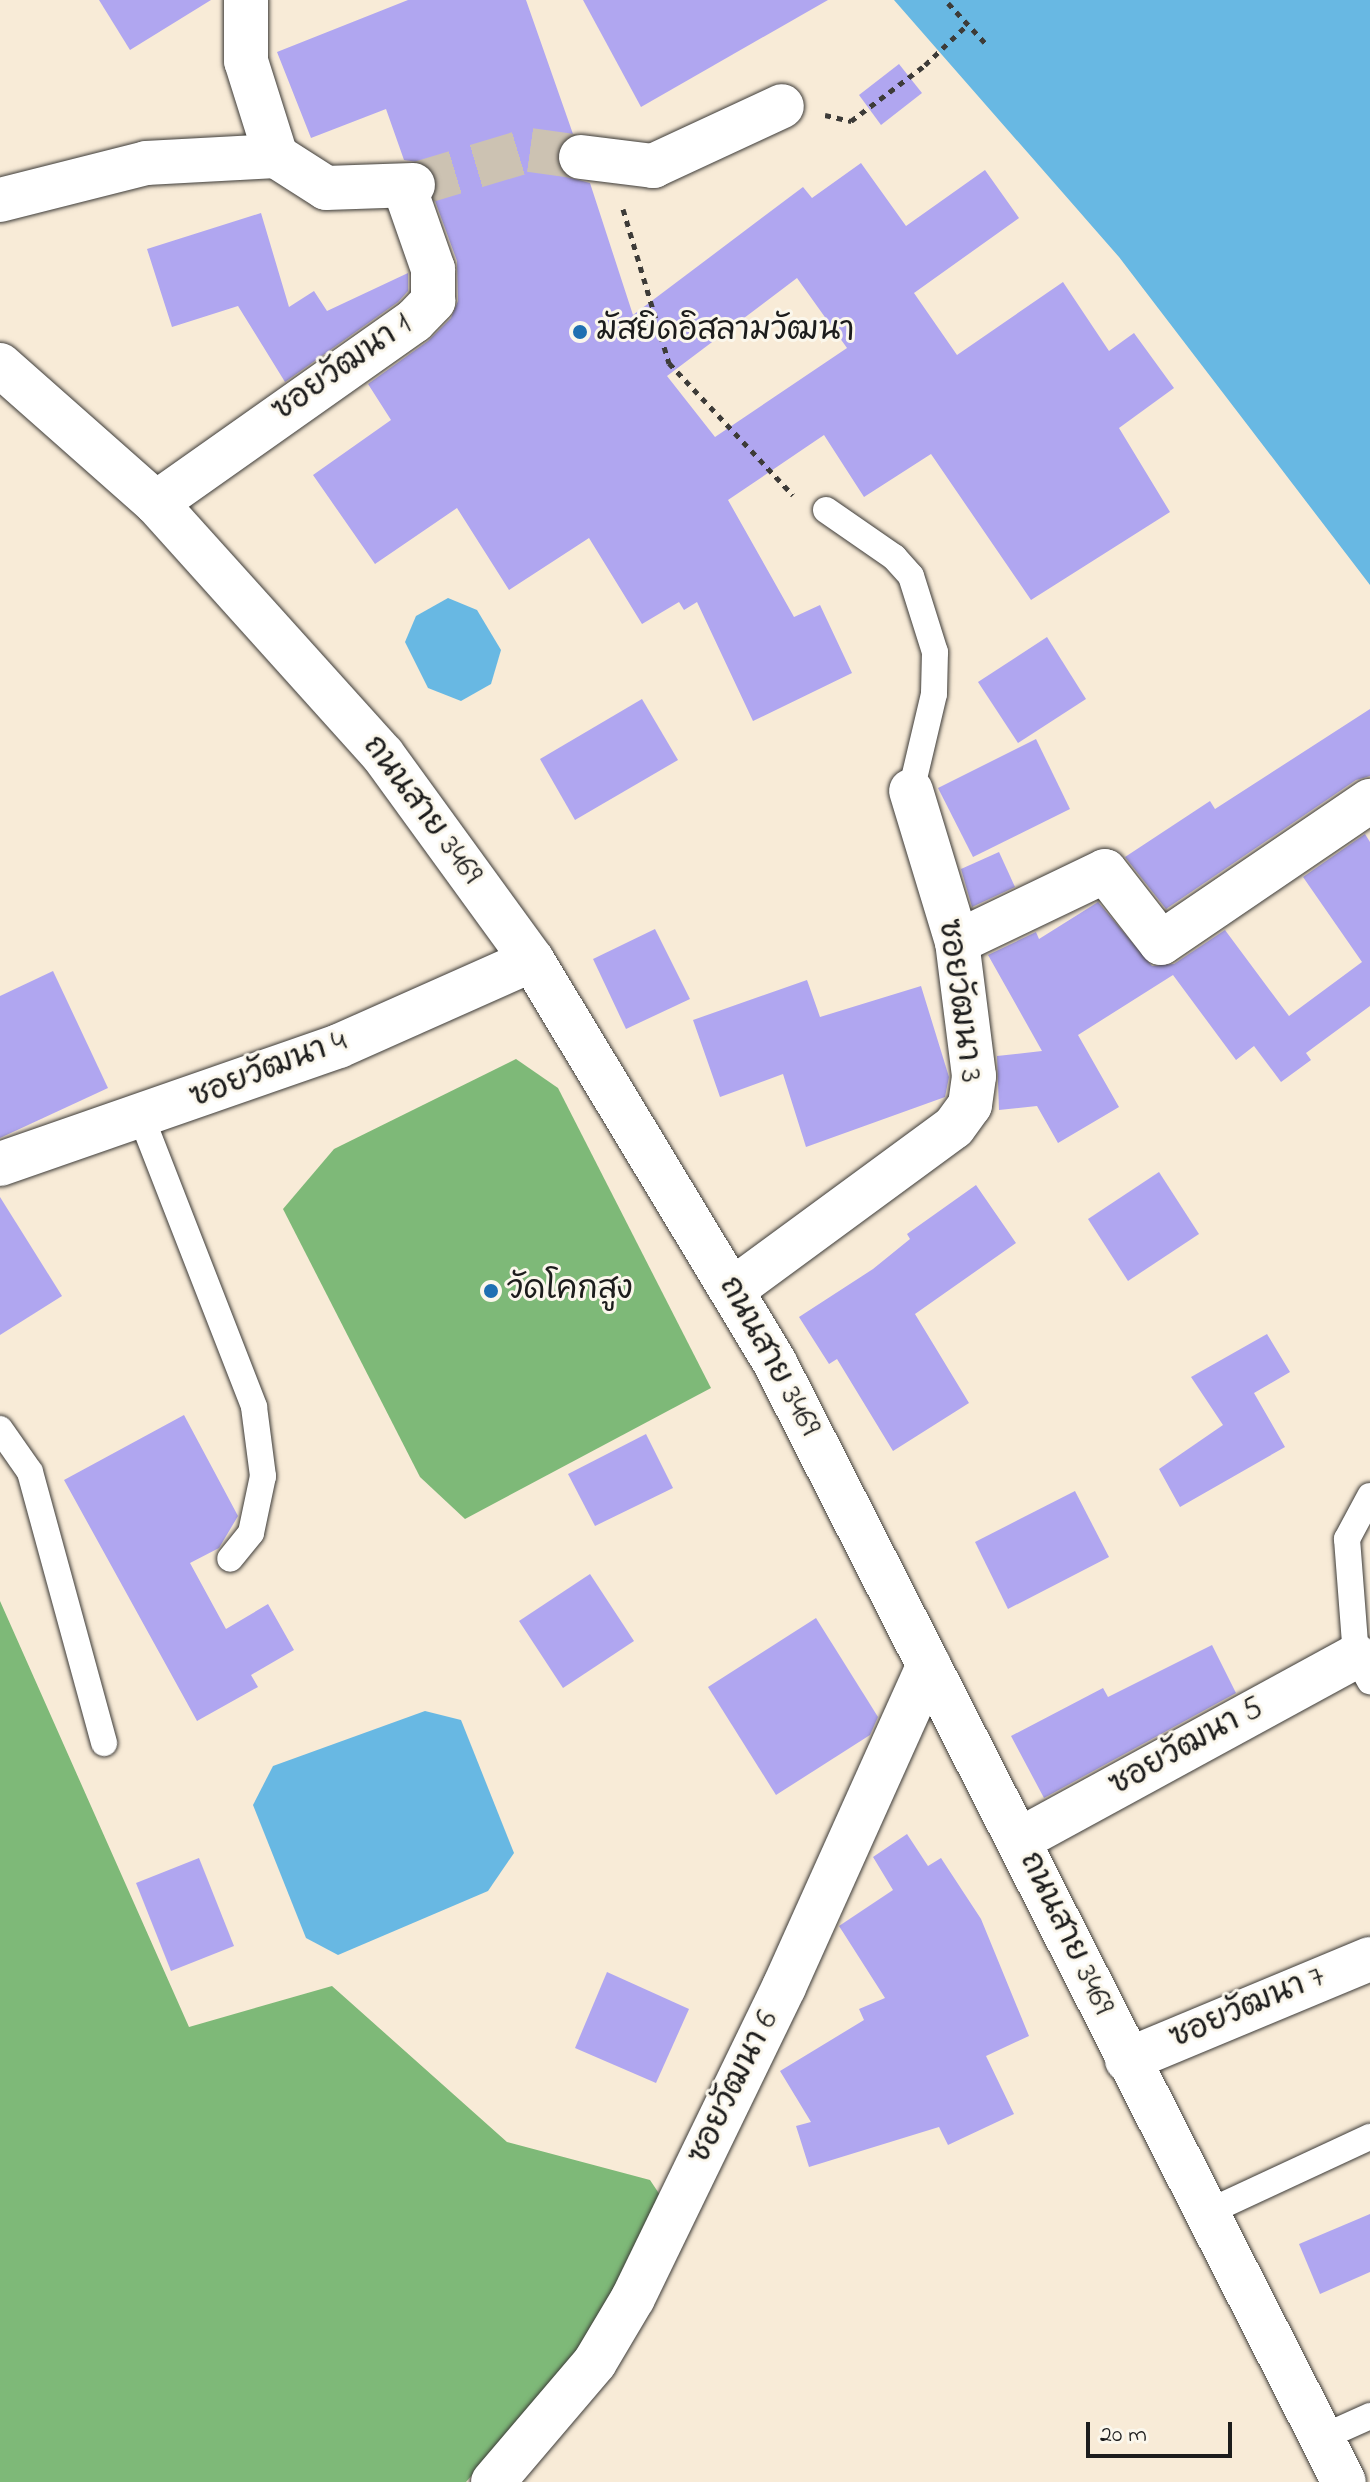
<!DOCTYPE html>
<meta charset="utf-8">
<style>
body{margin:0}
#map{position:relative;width:1370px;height:2482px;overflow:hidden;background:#f8ebd7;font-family:"Indie Flower","Playpen Sans Thai",sans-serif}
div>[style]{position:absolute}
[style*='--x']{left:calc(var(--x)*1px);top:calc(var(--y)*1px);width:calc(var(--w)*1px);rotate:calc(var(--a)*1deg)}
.forest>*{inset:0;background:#7eb978}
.water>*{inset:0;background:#68b8e3}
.building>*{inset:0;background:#b0a6f0}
.minor-tunnel>*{height:44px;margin-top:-22px;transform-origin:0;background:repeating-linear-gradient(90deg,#ccc2b2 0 44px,transparent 0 66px)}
.path>*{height:5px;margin-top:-2.5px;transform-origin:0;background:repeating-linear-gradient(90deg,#3d3b38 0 6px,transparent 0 12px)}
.roads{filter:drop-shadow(0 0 2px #3d3b38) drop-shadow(0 0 2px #3d3b38)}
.service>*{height:26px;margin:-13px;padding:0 13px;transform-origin:13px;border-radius:13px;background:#fff}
.minor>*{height:44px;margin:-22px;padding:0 22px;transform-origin:22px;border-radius:22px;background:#fff}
.tertiary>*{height:44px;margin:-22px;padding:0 22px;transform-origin:22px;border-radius:22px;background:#fff}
.dots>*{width:22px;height:22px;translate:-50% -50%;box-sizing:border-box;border:4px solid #fbf7ec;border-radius:50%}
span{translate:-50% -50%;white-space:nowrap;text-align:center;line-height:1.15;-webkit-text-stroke:6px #fbf7ec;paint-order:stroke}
.poi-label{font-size:32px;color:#1c1c1c}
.left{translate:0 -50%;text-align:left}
.street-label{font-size:32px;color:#1c1c1c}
.scale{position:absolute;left:1086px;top:2422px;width:146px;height:36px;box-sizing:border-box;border:4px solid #1c1c1c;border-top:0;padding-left:10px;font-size:24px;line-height:28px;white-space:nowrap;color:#1c1c1c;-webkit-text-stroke:6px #fbf7ec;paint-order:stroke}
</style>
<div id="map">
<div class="forest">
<div style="clip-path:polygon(516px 1059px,558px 1088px,711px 1388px,465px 1519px,420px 1477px,283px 1209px,334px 1149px)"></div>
<div style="clip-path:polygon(0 1601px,189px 2027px,332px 1986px,507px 2142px,650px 2180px,666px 2204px,585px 2348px,466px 2482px,0 2482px)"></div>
</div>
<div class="water">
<div style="clip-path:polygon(894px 0,1370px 0,1370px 585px,1119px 257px)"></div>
<div style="clip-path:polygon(448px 598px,477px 610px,501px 650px,491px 684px,461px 701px,428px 688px,405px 642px,416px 616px)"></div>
<div style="clip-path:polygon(425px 1711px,461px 1720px,514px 1853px,488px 1891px,338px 1955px,306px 1938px,253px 1805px,273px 1766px)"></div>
</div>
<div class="building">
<div style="clip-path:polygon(99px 0,211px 0,130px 50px)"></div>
<div style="clip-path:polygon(evenodd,408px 0,526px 0,573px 134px,561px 143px,558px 166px,567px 177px,590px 183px,633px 315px,803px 187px,812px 198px,861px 163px,906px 226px,985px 170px,1019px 218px,914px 293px,957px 355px,1063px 282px,1109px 351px,1134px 333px,1174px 388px,1119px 428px,1170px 512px,1031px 600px,931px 454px,864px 497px,824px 435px,728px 500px,794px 617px,820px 605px,852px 673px,753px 721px,697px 602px,684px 610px,679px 602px,642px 624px,589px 538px,509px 590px,457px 508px,375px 564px,313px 475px,391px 420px,368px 384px,428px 341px,451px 318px,458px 301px,457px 261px,434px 198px,435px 172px,424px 163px,404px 160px,386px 109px,311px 138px,277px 52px,408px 0,797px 278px,847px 348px,715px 437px,667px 376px,797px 278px)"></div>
<div style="clip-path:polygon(583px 0,828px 0,641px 107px)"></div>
<div style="clip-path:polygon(899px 64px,922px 93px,881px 125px,859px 95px)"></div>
<div style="clip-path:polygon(261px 213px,289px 307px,314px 291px,327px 311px,408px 273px,408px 291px,398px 302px,285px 382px,238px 306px,172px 327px,147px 249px)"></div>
<div style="clip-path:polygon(1047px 637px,1086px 699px,1018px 743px,978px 682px)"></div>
<div style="clip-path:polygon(642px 699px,678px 760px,575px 820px,540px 759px)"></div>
<div style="clip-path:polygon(1370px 709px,1370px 776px,1356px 780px,1166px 909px,1125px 857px,1210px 801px,1215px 809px)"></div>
<div style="clip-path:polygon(1036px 739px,1070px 809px,973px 857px,938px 788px)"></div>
<div style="clip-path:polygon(1365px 834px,1370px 842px,1370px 1006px,1306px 1053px,1311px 1060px,1281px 1082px,1254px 1046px,1236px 1060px,1173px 975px,1078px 1035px,1119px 1107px,1058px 1143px,1037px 1106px,999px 1110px,997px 1056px,1042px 1051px,988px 955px,1036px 932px,1039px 939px,1098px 902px,1152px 966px,1174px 964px,1225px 930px,1289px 1016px,1362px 962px,1303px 877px)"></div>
<div style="clip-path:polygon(999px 852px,1015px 887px,972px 907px,961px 869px)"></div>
<div style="clip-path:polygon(655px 929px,690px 999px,626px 1029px,593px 959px)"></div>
<div style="clip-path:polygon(53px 971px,108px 1088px,0 1138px,0 996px)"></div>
<div style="clip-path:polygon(807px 980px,820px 1017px,921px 986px,949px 1077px,945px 1097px,806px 1147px,783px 1074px,720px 1097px,693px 1020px)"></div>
<div style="clip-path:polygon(1159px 1172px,1199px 1234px,1128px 1281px,1088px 1219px)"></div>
<div style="clip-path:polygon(976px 1185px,1016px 1243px,915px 1314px,969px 1403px,893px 1451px,837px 1359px,829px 1364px,799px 1317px,873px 1269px,910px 1239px,907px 1234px)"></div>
<div style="clip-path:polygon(0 1197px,62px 1296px,0 1335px)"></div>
<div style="clip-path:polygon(1267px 1334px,1290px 1372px,1254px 1393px,1285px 1447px,1180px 1507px,1159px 1469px,1223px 1425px,1191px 1377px)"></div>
<div style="clip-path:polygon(184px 1415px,238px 1516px,219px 1548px,190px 1563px,226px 1629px,268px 1604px,294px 1650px,251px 1675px,258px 1687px,197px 1721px,64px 1480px)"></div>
<div style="clip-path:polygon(646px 1434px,673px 1488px,595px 1526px,568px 1474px)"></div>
<div style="clip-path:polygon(1075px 1491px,1109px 1557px,1008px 1609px,975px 1542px)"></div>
<div style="clip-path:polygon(590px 1574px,634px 1641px,563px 1688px,519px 1621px)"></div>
<div style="clip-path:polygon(816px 1618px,878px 1717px,870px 1735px,776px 1795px,708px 1687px)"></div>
<div style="clip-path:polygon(1212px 1645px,1236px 1693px,1044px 1798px,1011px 1736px,1103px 1688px,1108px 1697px)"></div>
<div style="clip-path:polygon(907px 1834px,928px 1866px,941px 1858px,981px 1919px,1029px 2036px,986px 2056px,1014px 2114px,948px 2145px,939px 2127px,809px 2167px,796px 2126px,811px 2122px,780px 2071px,864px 2020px,859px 2009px,885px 1998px,839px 1926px,893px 1890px,873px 1857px)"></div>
<div style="clip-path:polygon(199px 1858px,234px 1946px,171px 1971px,136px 1883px)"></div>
<div style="clip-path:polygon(607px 1972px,689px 2009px,656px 2083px,575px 2048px)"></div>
<div style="clip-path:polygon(1370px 2214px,1370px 2272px,1320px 2294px,1299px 2244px)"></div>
</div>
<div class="minor-tunnel">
<div style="--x:413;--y:185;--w:122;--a:-16.7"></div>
<div style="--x:530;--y:150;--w:51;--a:7.8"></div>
</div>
<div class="path">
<div style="--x:948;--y:3;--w:59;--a:47.1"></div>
<div style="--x:825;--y:115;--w:27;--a:13"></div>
<div style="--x:851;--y:121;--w:93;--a:-37.1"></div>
<div style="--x:925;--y:65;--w:59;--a:-43.6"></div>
<div style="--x:623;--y:209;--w:161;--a:73.4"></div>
<div style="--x:669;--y:363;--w:181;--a:46.8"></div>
</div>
<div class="roads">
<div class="service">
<div style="--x:826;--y:510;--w:83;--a:34.7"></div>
<div style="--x:894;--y:557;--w:25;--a:48"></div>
<div style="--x:911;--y:576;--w:80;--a:72.5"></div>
<div style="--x:935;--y:652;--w:42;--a:91.4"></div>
<div style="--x:934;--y:694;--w:100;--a:103.3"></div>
<div style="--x:142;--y:1119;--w:309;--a:68.7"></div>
<div style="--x:254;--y:1407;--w:70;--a:82.6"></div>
<div style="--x:263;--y:1476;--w:58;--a:101.9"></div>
<div style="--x:251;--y:1533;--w:33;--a:129"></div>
<div style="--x:0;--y:1429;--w:52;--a:55.1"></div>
<div style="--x:30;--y:1472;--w:281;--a:74.7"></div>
<div style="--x:1370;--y:1496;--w:49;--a:118.1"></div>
<div style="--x:1347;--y:1539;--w:117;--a:85.6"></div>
<div style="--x:1356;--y:1656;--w:29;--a:61"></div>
<div style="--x:1206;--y:2213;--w:181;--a:-24.9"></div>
<div style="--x:1321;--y:2438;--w:54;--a:-24.2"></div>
</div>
<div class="minor">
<div style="--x:246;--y:0;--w:61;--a:90"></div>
<div style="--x:246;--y:61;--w:100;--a:72.5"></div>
<div style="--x:581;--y:157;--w:73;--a:7.1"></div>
<div style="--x:653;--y:166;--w:142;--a:-24.9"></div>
<div style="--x:0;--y:200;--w:151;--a:-14.2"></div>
<div style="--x:146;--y:163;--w:130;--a:-3.1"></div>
<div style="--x:276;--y:156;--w:59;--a:32.6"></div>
<div style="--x:326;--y:188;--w:87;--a:-2"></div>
<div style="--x:156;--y:503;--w:316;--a:-35.2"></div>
<div style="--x:414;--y:321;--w:28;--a:-46"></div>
<div style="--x:433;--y:301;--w:32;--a:-90"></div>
<div style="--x:433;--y:269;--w:85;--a:-109.3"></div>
<div style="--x:957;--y:942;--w:164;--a:-25.6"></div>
<div style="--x:1105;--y:871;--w:91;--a:52.1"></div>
<div style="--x:1161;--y:943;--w:253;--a:-34.2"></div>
<div style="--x:0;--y:1164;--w:359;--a:-19.2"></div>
<div style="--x:339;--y:1046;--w:211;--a:-24"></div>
<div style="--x:732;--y:1290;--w:275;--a:-36.3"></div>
<div style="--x:954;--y:1127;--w:27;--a:-54"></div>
<div style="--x:970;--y:1105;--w:29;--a:-82"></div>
<div style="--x:974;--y:1076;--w:135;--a:-97.2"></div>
<div style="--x:957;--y:942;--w:158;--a:-106.9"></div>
<div style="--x:1019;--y:1840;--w:384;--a:-28.6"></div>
<div style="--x:1127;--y:2060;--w:263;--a:-22.6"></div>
<div style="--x:493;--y:2482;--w:157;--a:-49.6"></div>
<div style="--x:595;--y:2362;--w:74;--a:-59.3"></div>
<div style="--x:633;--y:2298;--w:346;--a:-64.1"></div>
<div style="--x:784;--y:1987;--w:353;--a:-65.8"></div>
</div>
<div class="tertiary">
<div style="--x:0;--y:365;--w:208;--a:41.5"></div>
<div style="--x:156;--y:503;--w:339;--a:48"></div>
<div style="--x:383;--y:755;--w:253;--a:54"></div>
<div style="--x:532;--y:960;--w:471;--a:58.9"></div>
<div style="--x:775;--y:1363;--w:1255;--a:63.05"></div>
</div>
</div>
<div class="dots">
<div style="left:580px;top:332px;background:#1f6fb2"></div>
<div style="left:491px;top:1291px;background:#1f6fb2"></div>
</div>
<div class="poi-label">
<span class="left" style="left:596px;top:332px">มัสยิดอิสลามวัฒนา</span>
<span class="left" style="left:507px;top:1291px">วัดโคกสูง</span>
</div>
<div class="street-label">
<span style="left:343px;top:369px;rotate:-35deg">ซอยวัฒนา 1</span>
<span style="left:421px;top:811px;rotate:53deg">ถนนสาย 3469</span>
<span style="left:958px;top:1001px;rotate:82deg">ซอยวัฒนา 3</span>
<span style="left:269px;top:1071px;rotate:-21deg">ซอยวัฒนา 4</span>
<span style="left:768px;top:1357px;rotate:61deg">ถนนสาย 3469</span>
<span style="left:1187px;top:1748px;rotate:-29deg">ซอยวัฒนา 5</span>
<span style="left:1065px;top:1934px;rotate:64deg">ถนนสาย 3469</span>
<span style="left:1248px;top:2009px;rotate:-23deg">ซอยวัฒนา 7</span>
<span style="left:735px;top:2088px;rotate:-64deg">ซอยวัฒนา 6</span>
</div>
<div class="scale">20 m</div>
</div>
